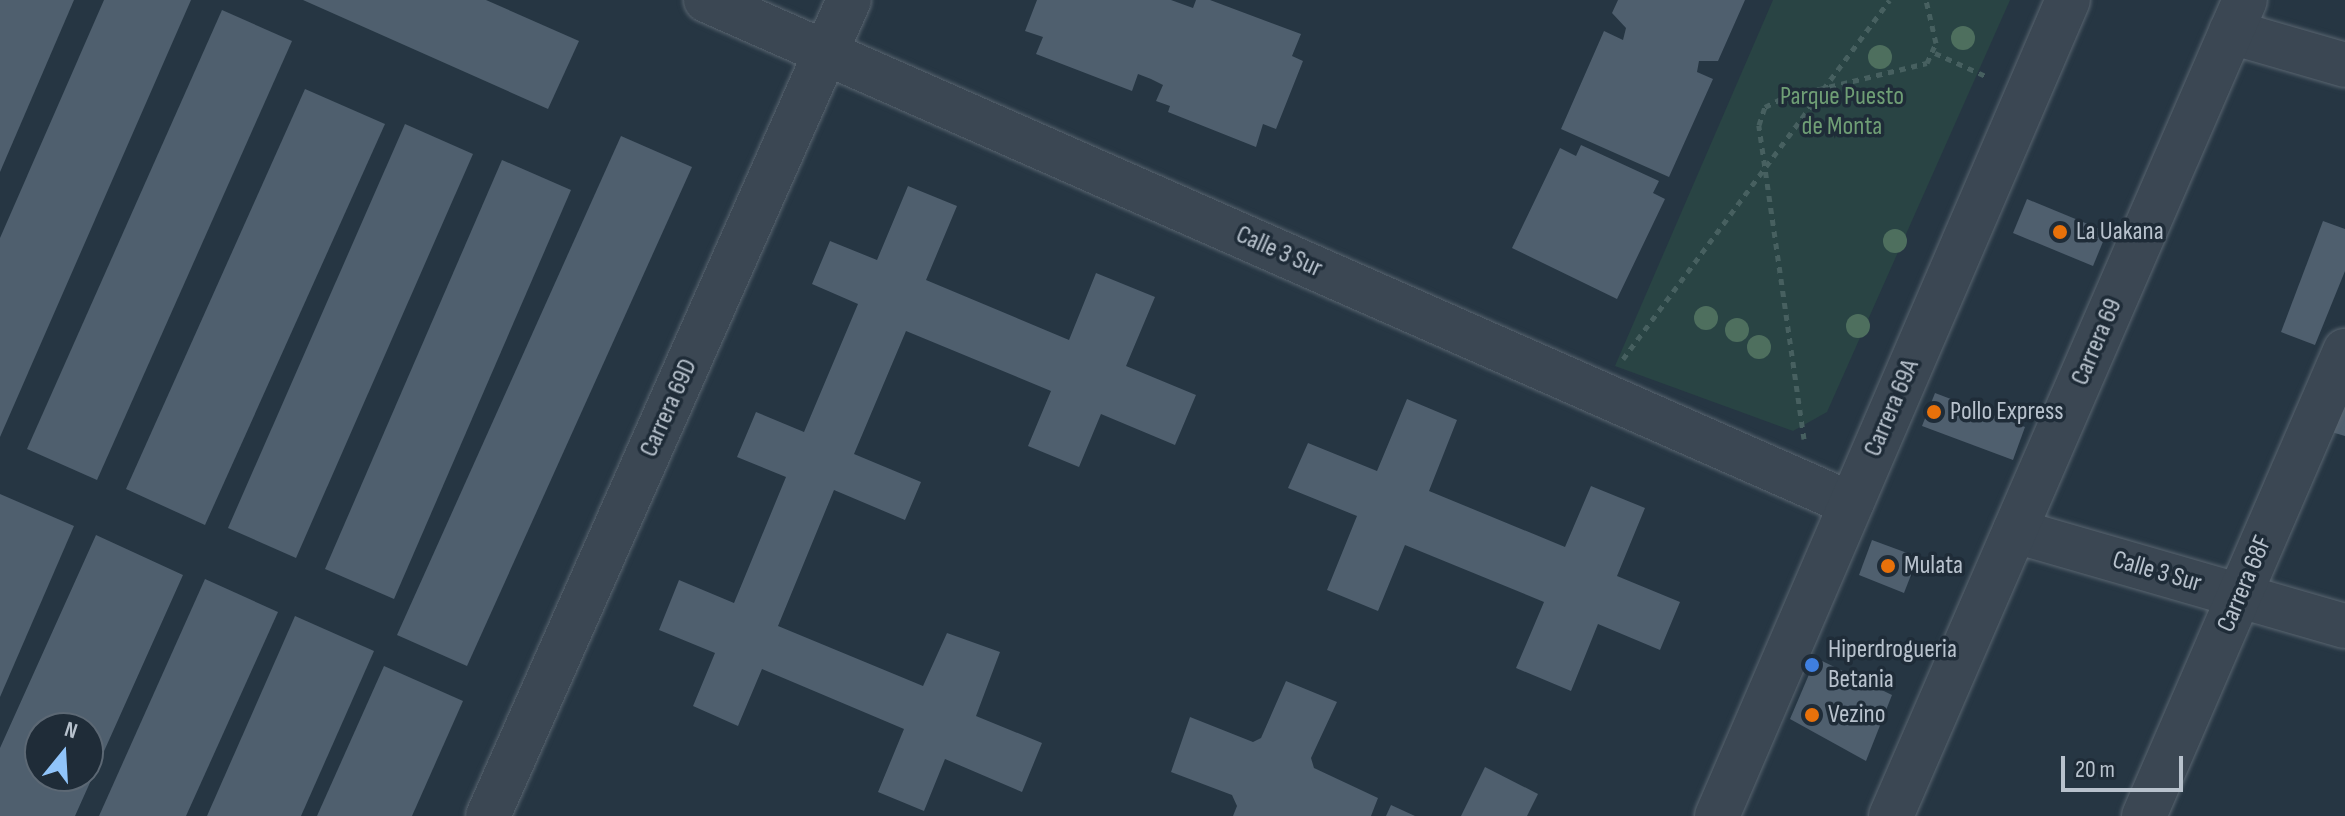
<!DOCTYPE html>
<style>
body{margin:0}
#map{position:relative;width:2345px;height:816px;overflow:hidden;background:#263643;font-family:"Sofia Sans Condensed",sans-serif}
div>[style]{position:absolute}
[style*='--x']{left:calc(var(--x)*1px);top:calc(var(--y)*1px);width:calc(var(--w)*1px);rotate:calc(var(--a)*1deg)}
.green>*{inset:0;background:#294444}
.building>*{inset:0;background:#4f5f6e}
.path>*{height:5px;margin-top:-2.5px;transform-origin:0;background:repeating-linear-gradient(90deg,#476060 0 6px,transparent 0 12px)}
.roads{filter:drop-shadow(0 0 2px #596570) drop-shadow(0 0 2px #596570)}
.minor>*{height:44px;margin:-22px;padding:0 22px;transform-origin:22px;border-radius:22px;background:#3b4753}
.trees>*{width:24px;height:24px;margin:-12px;border-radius:50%;background:#4e6f5e}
.dots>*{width:22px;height:22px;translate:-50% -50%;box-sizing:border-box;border:4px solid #1f2c38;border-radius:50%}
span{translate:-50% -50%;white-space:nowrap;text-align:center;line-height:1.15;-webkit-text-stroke:7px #1f2c38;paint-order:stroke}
.park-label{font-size:26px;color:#6f9e75}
.poi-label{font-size:26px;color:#b8c2cd}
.left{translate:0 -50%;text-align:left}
.street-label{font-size:26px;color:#b8c2cd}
.north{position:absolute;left:24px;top:712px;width:80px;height:80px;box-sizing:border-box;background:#1f2c38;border:2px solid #5c6874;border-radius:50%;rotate:18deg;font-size:22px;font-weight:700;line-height:32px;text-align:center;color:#b8c2cd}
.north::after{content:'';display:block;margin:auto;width:28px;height:36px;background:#90c4fa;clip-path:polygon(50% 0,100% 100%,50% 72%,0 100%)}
.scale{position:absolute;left:2061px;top:756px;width:122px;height:36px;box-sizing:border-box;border:4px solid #b8c2cd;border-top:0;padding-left:10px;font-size:24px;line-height:28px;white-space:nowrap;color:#b8c2cd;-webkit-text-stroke:6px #1f2c38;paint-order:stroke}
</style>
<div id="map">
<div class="green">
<div style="clip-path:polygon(1773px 0,2010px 0,1827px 412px,1793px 431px,1615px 366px)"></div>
</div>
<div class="building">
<div style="clip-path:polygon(0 0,74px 0,0 172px)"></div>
<div style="clip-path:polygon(104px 0,191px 0,0 437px,0 238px)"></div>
<div style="clip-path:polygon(303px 0,486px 0,579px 41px,548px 109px)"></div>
<div style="clip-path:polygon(1037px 0,1171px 0,1193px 8px,1196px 0,1210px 0,1301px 34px,1292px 56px,1303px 61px,1276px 129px,1263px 124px,1256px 147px,1168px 112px,1170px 106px,1156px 101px,1163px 85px,1151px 79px,1138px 74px,1132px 91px,1036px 54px,1043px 37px,1025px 31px)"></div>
<div style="clip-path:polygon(1618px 0,1745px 0,1718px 61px,1699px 61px,1697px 72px,1713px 79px,1669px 177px,1561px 129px,1604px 31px,1623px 40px,1626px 28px,1612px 13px)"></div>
<div style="clip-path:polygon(222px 10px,292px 41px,97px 480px,27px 449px)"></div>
<div style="clip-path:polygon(305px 89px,385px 124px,205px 525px,126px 489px)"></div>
<div style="clip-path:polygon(405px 124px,473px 154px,296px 558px,228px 528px)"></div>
<div style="clip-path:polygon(621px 136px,692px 167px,467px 666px,397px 635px)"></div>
<div style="clip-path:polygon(1581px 145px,1659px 181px,1653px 193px,1665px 199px,1617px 299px,1512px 248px,1560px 148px,1576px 156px)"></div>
<div style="clip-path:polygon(502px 160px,571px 190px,394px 599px,325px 569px)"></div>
<div style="clip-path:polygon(908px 186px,957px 206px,926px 280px,1069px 340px,1096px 273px,1155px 297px,1126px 366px,1196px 395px,1175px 445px,1101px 414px,1079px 467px,1028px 446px,1051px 391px,906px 331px,854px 454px,921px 482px,905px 520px,834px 490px,778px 626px,923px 686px,947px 633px,1000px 652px,976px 716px,1042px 743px,1022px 792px,945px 759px,924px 811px,878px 792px,904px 729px,762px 669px,738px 726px,693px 706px,715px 653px,659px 630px,679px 580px,734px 603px,786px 477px,737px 457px,756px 412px,804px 432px,858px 304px,812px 284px,830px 241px,877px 260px)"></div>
<div style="clip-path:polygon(2027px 199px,2107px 232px,2093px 266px,2013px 233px)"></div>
<div style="clip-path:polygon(2323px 221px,2345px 229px,2345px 271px,2315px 345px,2281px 332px)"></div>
<div style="clip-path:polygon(1935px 393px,2025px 427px,2013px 460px,1922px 426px)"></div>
<div style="clip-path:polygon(1407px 399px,1457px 420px,1429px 491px,1565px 547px,1591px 486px,1645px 508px,1617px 576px,1680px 602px,1660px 650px,1598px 624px,1571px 691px,1516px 668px,1544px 602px,1405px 545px,1378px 611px,1327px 590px,1357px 516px,1288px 488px,1308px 443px,1377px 471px)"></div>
<div style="clip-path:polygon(2345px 403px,2345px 436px,2328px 431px)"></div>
<div style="clip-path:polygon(0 494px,74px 526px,0 697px)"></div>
<div style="clip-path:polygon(evenodd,96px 535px,183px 575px,75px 816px,0 816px,0 748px,96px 535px,40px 728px,88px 728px,88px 776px,40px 776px,40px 728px)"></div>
<div style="clip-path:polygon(1872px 540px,1918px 557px,1904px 593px,1859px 575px)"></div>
<div style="clip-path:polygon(205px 579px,278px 612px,186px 816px,99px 816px)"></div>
<div style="clip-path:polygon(295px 616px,374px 651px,301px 816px,207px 816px)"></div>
<div style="clip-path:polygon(1816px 658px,1892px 695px,1866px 761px,1790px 719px)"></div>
<div style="clip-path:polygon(384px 666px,463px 701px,412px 816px,317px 816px)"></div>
<div style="clip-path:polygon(1286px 681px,1337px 702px,1311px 758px,1314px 768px,1378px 798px,1371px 816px,1233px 816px,1237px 806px,1232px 795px,1171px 772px,1190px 717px,1253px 742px,1261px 738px)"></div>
<div style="clip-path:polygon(1485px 767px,1538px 794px,1527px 816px,1461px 816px)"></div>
<div style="clip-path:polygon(1391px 805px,1415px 816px,1386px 816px)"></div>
</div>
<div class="path">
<div style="--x:1935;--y:53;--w:58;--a:24.4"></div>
<div style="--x:1623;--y:359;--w:447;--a:-53.4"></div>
<div style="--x:1804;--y:439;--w:317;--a:-98.2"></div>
<div style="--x:1759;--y:125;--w:19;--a:-72"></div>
<div style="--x:1765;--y:107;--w:20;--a:-27"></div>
<div style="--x:1783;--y:98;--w:148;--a:-13.7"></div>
<div style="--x:1927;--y:63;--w:22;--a:-66"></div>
<div style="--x:1936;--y:43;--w:44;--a:-103.1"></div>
</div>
<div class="roads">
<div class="minor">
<div style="--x:706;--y:0;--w:1251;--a:23.76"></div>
<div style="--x:2231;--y:32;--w:119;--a:16.1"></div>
<div style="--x:2015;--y:531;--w:343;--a:16.1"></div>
<div style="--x:488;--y:816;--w:892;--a:-66.14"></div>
<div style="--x:1717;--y:816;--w:888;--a:-66.73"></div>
<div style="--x:1891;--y:816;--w:889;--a:-66.55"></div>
<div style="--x:2144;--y:816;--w:507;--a:-66.62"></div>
</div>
</div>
<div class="trees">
<div style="left:1963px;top:38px"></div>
<div style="left:1880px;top:57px"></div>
<div style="left:1895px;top:241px"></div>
<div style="left:1706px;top:318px"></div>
<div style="left:1858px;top:326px"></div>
<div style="left:1737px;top:330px"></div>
<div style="left:1759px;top:347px"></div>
</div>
<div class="dots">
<div style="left:2060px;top:232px;background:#e8710a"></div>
<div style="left:1934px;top:412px;background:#e8710a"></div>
<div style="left:1888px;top:566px;background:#e8710a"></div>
<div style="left:1812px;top:665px;background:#3f7fe0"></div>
<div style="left:1812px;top:715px;background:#e8710a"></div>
</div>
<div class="park-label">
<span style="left:1842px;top:112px">Parque Puesto<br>de Monta</span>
</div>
<div class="poi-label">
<span class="left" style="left:2076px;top:232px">La Uakana</span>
<span class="left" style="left:1950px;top:412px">Pollo Express</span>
<span class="left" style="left:1904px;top:566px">Mulata</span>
<span class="left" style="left:1828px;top:665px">Hiperdrogueria<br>Betania</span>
<span class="left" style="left:1828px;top:715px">Vezino</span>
</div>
<div class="street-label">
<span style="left:1279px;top:252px;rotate:24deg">Calle 3 Sur</span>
<span style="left:2097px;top:342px;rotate:-67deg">Carrera 69</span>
<span style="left:669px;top:408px;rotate:-66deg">Carrera 69D</span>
<span style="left:1892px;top:408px;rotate:-67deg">Carrera 69A</span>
<span style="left:2157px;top:572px;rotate:16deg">Calle 3 Sur</span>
<span style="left:2245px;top:584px;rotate:-67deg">Carrera 68F</span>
</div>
<div class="north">N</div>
<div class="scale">20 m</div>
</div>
